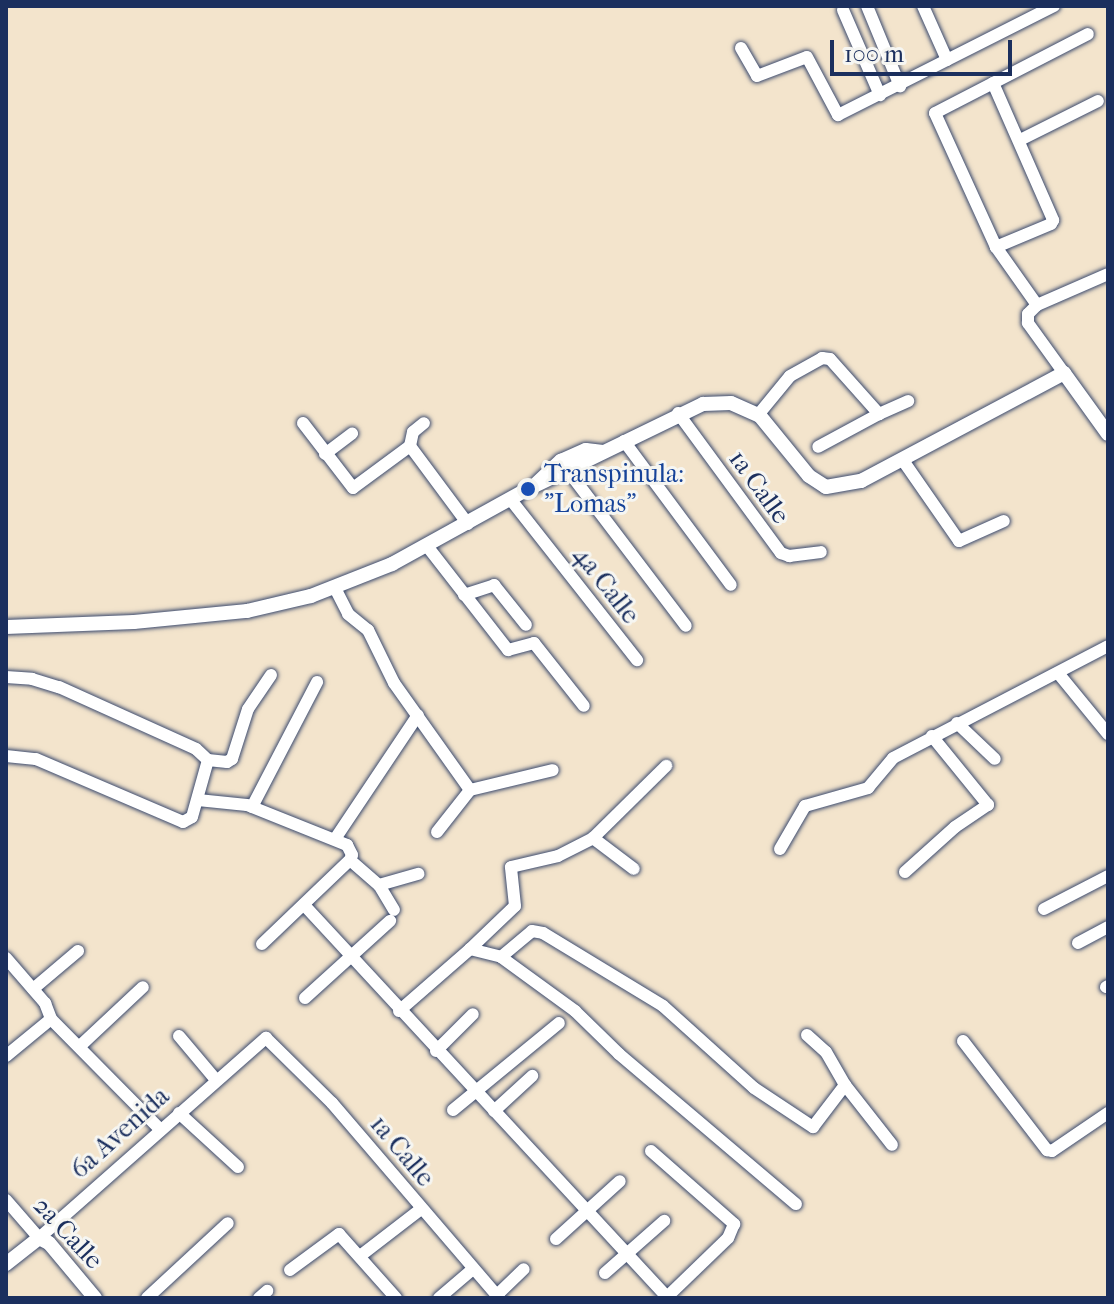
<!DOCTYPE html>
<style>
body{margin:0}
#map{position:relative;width:1114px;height:1304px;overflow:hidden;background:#f3e4cc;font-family:"IM FELL French Canon",serif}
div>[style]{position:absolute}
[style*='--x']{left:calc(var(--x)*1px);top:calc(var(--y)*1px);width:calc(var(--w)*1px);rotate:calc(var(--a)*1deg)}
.roads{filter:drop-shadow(0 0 2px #3b4a6e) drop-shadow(0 0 2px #3b4a6e)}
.minor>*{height:12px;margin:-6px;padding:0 6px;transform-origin:6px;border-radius:6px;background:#fff}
.tertiary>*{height:14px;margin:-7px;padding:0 7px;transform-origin:7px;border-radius:7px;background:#fff}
.dots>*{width:22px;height:22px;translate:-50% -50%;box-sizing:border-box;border:4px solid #f6f6f2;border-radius:50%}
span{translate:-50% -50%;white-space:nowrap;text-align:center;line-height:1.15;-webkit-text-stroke:6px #f6f6f2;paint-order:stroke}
.transit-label{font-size:26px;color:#164399}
.left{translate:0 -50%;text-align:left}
.street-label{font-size:26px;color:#1b2f5e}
.frame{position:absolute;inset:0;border:8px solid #1b2f5e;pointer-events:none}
.scale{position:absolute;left:830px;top:40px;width:182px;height:36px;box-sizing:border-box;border:4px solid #1b2f5e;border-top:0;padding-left:10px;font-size:24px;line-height:28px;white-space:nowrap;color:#1b2f5e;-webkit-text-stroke:6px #f6f6f2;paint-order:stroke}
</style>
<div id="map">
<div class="roads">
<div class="minor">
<div style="--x:867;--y:6;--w:87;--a:67.6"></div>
<div style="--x:923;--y:6;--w:59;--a:66"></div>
<div style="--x:843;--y:10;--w:93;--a:66.5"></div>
<div style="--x:741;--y:48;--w:32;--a:60"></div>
<div style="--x:757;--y:76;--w:53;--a:-20.8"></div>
<div style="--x:807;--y:57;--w:66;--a:61.9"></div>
<div style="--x:838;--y:115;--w:242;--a:-26.8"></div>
<div style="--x:993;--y:83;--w:150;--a:66.3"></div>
<div style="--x:1053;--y:220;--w:4;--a:117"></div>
<div style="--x:1051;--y:224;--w:60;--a:157.3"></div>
<div style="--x:1020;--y:140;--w:87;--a:-26.6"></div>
<div style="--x:1037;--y:305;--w:71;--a:-125.3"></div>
<div style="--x:996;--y:247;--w:147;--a:-114.5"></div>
<div style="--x:935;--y:113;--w:172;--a:-27.3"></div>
<div style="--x:1064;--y:373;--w:62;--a:-125.8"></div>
<div style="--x:1028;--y:323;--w:9;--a:-90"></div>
<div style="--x:1028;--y:314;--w:13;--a:-45"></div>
<div style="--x:1037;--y:305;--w:77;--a:-23.6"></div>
<div style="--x:678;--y:413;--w:174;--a:53.7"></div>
<div style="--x:781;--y:553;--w:9;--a:21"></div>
<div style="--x:789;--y:556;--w:32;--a:-7"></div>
<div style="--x:879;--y:414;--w:32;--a:-24"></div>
<div style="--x:758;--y:415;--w:50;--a:-50.6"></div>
<div style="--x:790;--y:376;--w:37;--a:-29"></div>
<div style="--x:822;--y:358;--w:8;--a:7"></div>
<div style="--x:830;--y:359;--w:74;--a:48.3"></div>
<div style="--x:879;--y:414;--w:69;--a:151.6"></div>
<div style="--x:303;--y:423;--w:82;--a:52.4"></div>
<div style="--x:353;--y:488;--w:71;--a:-36.4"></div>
<div style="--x:410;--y:446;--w:97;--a:53.4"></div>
<div style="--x:624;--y:441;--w:179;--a:53.4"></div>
<div style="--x:410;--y:446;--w:14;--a:-78"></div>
<div style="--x:413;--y:432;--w:14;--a:-39"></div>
<div style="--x:325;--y:454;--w:34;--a:-37"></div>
<div style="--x:902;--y:459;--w:100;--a:55.2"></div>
<div style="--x:959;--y:541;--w:49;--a:-24"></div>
<div style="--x:569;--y:472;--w:193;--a:52.8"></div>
<div style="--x:511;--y:500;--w:204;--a:51.8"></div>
<div style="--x:427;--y:546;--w:132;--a:52.1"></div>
<div style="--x:508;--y:650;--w:27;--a:-15"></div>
<div style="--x:534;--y:643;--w:80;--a:51.6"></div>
<div style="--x:335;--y:588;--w:29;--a:63"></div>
<div style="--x:348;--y:614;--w:26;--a:39"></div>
<div style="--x:368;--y:630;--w:59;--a:63.9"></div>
<div style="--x:394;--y:683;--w:131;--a:54.6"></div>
<div style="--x:470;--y:790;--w:85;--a:-13.5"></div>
<div style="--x:464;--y:595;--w:32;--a:-18"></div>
<div style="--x:494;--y:585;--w:51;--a:51.3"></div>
<div style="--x:1058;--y:673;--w:79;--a:50.7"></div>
<div style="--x:6;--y:677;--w:26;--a:4"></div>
<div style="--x:32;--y:679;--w:28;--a:17"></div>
<div style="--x:59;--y:687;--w:150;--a:24.3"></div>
<div style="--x:196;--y:749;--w:16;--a:43"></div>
<div style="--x:208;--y:760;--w:19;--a:6"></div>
<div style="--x:227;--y:762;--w:6;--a:-31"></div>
<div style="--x:232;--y:759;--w:52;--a:-72.3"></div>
<div style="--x:248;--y:709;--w:41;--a:-55.9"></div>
<div style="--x:957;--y:723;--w:52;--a:43.5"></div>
<div style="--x:6;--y:756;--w:30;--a:6"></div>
<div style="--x:36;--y:759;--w:160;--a:23.2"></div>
<div style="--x:183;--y:822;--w:10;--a:-29"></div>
<div style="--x:192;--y:817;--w:59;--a:-74.3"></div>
<div style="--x:198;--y:800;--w:49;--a:5.8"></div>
<div style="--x:247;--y:805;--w:108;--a:21.8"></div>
<div style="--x:347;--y:845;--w:11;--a:63"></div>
<div style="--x:352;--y:855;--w:5;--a:112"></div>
<div style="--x:350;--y:860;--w:38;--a:41"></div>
<div style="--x:379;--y:885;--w:29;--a:59"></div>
<div style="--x:252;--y:807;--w:141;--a:-62.5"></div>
<div style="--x:437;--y:832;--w:53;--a:-51.8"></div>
<div style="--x:593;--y:838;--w:51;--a:37.1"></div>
<div style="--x:335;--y:839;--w:149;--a:-56.2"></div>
<div style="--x:780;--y:849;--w:50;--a:-59.8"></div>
<div style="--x:805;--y:806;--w:66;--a:-15.9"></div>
<div style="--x:868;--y:788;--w:39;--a:-50"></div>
<div style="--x:893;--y:758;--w:242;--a:-27.5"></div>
<div style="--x:905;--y:872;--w:67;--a:-42"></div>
<div style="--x:955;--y:827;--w:40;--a:-34"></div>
<div style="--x:988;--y:805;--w:89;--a:-129.1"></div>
<div style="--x:379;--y:885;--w:41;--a:-15.8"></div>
<div style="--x:305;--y:906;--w:534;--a:47.2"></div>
<div style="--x:1044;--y:909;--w:72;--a:-27.3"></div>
<div style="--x:1078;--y:943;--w:34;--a:-28"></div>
<div style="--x:262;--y:944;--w:122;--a:-43.7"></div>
<div style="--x:470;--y:949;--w:62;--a:-43.7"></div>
<div style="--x:515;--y:906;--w:39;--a:-96"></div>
<div style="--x:511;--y:867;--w:48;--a:-13.2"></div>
<div style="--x:558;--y:856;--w:39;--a:-27"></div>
<div style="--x:593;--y:838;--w:103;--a:-44.6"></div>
<div style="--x:501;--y:957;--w:40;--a:-40"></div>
<div style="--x:532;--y:931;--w:11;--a:10"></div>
<div style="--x:543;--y:933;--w:140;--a:31.3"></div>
<div style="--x:663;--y:1006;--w:122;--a:42"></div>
<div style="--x:754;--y:1088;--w:71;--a:33.5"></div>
<div style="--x:813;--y:1127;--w:53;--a:-52.7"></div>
<div style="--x:845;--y:1085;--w:76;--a:51.9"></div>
<div style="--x:6;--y:958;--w:60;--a:49.1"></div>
<div style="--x:45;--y:1003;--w:17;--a:69"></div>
<div style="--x:51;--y:1019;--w:155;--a:45.3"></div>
<div style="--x:1106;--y:987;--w:2;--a:-27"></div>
<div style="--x:33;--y:989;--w:59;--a:-40.2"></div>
<div style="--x:305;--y:998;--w:115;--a:-42.2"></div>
<div style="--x:399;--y:1011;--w:94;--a:-41.1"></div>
<div style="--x:470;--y:949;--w:32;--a:14"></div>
<div style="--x:501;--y:957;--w:92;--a:36.1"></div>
<div style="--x:575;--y:1011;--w:62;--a:44.3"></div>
<div style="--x:619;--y:1054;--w:232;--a:40.3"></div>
<div style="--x:807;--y:1035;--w:25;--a:42"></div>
<div style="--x:826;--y:1052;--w:38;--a:60"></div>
<div style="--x:179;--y:1036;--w:57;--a:49.9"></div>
<div style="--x:963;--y:1041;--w:138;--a:52.4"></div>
<div style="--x:1047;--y:1150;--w:5;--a:11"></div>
<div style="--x:1052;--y:1151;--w:68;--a:-34.2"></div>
<div style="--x:80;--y:1046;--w:86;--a:-43.1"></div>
<div style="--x:436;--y:1051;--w:52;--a:-45"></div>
<div style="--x:6;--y:1056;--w:58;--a:-39.4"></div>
<div style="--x:453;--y:1110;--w:137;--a:-39.4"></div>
<div style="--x:494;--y:1111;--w:52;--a:-42.6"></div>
<div style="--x:179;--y:1113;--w:80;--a:42.5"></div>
<div style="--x:651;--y:1151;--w:111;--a:41.3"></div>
<div style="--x:734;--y:1224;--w:15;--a:113"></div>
<div style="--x:728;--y:1238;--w:85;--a:136"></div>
<div style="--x:6;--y:1200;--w:50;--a:49"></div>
<div style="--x:39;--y:1238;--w:303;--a:-41.4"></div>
<div style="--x:266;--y:1038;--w:93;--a:44.6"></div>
<div style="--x:332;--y:1103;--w:257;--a:49.4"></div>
<div style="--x:556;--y:1239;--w:86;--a:-42.2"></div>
<div style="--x:360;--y:1256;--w:77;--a:-37.6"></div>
<div style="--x:290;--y:1270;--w:61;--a:-36.3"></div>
<div style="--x:339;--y:1234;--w:86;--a:48.3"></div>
<div style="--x:605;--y:1273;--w:79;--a:-41.4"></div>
<div style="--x:497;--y:1295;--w:37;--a:-44"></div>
<div style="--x:147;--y:1298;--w:110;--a:-42.8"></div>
<div style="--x:259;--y:1298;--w:11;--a:-41"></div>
<div style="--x:439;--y:1298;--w:45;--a:-40.5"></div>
</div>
<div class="tertiary">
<div style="--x:537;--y:483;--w:33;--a:-43"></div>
<div style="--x:561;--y:461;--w:27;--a:-24"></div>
<div style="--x:586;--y:450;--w:17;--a:7"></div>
<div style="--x:6;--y:627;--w:128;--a:-2.2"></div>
<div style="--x:134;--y:622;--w:114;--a:-5.6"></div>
<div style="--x:247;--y:611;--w:66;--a:-13.2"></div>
<div style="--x:311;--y:596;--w:87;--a:-21.6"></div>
<div style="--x:392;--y:564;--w:155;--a:-28.9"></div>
<div style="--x:528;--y:489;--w:195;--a:-25.9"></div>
<div style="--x:703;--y:404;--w:28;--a:-2"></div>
<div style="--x:731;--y:403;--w:32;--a:24"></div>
<div style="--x:760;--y:416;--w:77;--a:50.8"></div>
<div style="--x:809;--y:476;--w:20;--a:33"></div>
<div style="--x:826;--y:487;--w:36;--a:-10"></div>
<div style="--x:861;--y:481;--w:230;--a:-28"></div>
<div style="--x:1064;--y:373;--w:75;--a:54.2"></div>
<div style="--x:6;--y:1264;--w:42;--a:-38.2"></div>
<div style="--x:39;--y:1238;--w:11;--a:27"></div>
<div style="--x:49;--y:1243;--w:72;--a:50.1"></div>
</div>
</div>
<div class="dots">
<div style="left:528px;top:489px;background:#1a4fb4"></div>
</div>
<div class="transit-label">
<span class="left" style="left:544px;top:489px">Transpinula:<br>"Lomas"</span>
</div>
<div class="street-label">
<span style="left:759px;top:487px;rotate:54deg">1a Calle</span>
<span style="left:606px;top:585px;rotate:52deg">4a Calle</span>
<span style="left:120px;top:1133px;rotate:-42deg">6a Avenida</span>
<span style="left:402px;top:1151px;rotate:50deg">1a Calle</span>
<span style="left:68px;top:1233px;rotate:47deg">2a Calle</span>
</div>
<div class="frame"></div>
<div class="scale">100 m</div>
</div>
